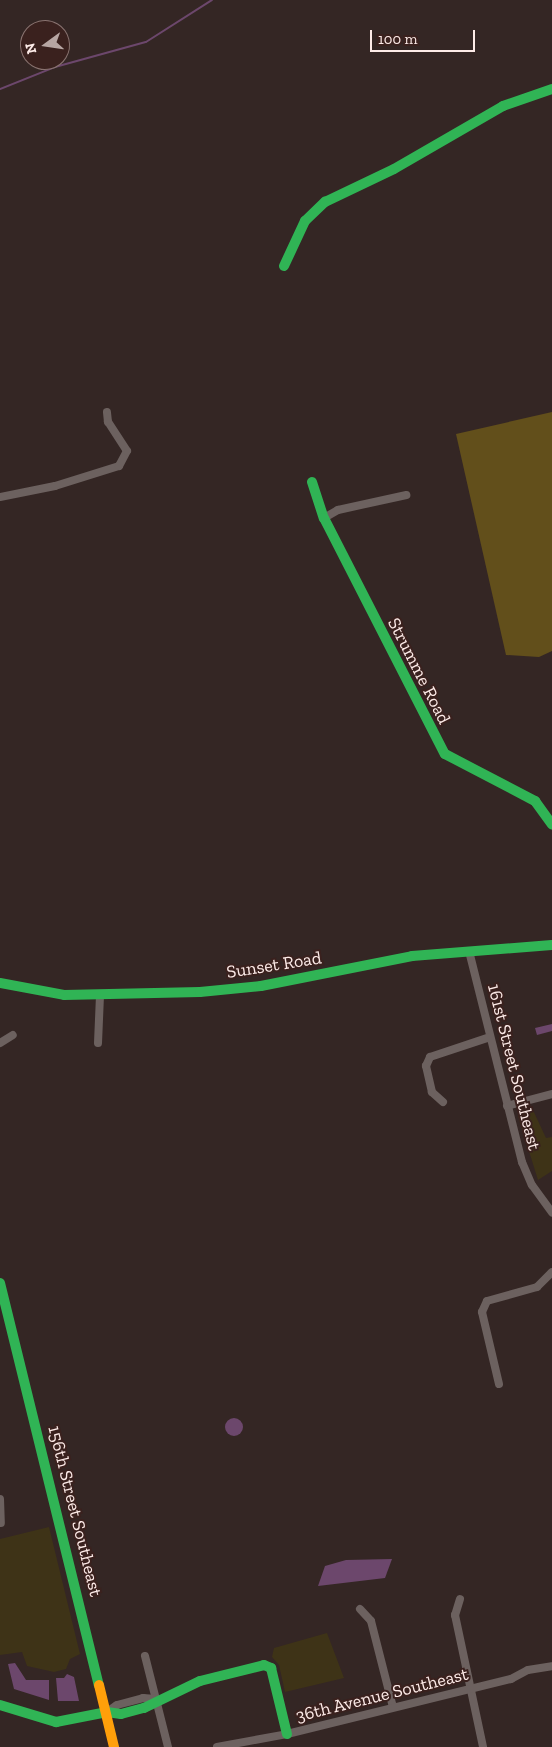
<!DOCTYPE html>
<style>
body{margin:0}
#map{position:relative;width:552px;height:1747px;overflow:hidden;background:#342624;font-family:"Zilla Slab",serif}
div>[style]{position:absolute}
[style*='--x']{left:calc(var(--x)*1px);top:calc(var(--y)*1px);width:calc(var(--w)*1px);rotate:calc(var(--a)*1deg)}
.green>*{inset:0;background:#3e3317}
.forest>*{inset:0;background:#624f1b}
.water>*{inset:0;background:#6c476c}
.round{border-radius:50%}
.stream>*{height:2px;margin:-1px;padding:0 1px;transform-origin:1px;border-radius:1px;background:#6c476c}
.street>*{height:8px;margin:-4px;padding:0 4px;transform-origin:4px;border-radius:4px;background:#6c615f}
.fast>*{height:10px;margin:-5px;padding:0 5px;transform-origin:5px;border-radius:5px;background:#30b455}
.slow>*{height:10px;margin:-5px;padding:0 5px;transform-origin:5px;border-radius:5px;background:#ff9f0a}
span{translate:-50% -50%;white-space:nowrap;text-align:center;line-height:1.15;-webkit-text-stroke:4px #3a211e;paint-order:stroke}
.street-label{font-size:18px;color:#fdebe8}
.north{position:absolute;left:20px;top:20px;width:50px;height:50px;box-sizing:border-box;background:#3a211e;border:1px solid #88726f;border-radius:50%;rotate:256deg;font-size:14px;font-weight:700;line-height:20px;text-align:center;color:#fdebe8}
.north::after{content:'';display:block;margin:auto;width:18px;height:22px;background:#b7a6a3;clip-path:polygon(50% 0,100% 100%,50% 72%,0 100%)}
.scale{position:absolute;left:370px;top:30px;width:105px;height:22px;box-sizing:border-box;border:2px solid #fdebe8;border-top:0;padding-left:6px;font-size:15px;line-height:18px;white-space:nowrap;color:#fdebe8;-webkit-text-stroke:4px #3a211e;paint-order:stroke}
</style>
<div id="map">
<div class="green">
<div style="clip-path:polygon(532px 1108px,546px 1138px,552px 1137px,552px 1171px,538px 1180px,518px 1116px,520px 1111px)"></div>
<div style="clip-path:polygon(49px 1527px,80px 1654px,70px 1659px,66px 1669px,54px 1672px,27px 1666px,22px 1652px,0 1655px,0 1539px)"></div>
<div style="clip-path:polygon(327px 1633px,344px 1678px,285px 1692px,279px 1665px,272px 1657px,274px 1648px)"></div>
</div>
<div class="forest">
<div style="clip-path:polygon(552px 412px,552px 651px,539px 657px,506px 655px,456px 434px)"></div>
</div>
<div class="water">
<div style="clip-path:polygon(552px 1024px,552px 1031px,537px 1035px,535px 1028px)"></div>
<div class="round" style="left:225px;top:1418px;width:18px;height:18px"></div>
<div style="clip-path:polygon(392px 1559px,385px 1578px,318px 1586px,325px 1566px,346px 1560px)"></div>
<div style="clip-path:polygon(15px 1663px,26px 1680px,49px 1680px,49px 1700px,14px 1689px,8px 1664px)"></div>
<div style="clip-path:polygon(67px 1674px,74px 1677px,79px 1701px,58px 1701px,56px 1678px,64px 1678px)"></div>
</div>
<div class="stream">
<div style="--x:0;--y:89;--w:59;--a:-21.8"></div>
<div style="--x:55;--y:67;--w:94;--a:-15.4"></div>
<div style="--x:146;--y:42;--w:78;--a:-32.5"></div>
</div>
<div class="street">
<div style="--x:0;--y:497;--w:56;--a:-11.3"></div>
<div style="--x:55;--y:486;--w:67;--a:-17.4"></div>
<div style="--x:119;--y:466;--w:17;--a:-62"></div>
<div style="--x:127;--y:451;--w:35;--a:-123"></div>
<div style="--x:108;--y:422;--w:10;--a:-96"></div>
<div style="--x:324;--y:518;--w:16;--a:-30"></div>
<div style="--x:338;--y:510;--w:70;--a:-12.4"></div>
<div style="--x:469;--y:951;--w:218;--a:75.9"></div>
<div style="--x:522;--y:1162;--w:25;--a:67"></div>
<div style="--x:532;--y:1185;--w:34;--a:54"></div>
<div style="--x:0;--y:1043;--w:15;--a:-32"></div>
<div style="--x:98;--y:1043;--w:48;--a:-87.6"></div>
<div style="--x:443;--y:1102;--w:15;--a:-138"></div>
<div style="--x:432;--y:1092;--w:27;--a:-103"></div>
<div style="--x:426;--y:1066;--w:10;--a:-66"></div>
<div style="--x:430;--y:1057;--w:63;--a:-18.4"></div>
<div style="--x:507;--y:1106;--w:47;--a:-14.9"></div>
<div style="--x:499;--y:1384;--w:74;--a:-103.3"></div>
<div style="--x:482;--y:1312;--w:12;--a:-66"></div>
<div style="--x:487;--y:1301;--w:52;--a:-15.6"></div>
<div style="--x:537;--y:1287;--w:21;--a:-45"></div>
<div style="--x:0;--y:1499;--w:24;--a:88"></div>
<div style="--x:460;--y:1599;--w:17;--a:107"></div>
<div style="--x:455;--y:1615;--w:135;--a:78"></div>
<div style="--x:360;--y:1609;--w:16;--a:47"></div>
<div style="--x:371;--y:1621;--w:89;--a:75.7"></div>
<div style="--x:145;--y:1656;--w:94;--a:75.8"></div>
<div style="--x:107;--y:1712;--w:12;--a:-35"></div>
<div style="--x:117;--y:1705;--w:27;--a:-15"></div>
<div style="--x:143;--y:1698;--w:13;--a:4"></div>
<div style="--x:217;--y:1747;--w:71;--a:-10.5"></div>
<div style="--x:287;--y:1734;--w:231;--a:-13.8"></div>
<div style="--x:511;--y:1679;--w:19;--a:-28"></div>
<div style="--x:528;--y:1670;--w:24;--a:-9"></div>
</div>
<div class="fast">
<div style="--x:284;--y:266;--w:50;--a:-65"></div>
<div style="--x:305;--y:221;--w:28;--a:-44"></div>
<div style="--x:325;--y:202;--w:76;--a:-25.6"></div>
<div style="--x:394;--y:169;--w:126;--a:-30"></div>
<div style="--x:503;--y:106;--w:52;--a:-19.1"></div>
<div style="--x:312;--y:482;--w:38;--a:72"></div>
<div style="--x:324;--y:518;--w:265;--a:62.9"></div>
<div style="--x:445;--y:754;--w:102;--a:27.6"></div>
<div style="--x:535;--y:801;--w:29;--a:54"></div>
<div style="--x:0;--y:983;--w:65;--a:10.6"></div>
<div style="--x:64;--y:995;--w:136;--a:-1.3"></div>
<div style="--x:200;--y:992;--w:61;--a:-5.6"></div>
<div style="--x:261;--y:986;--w:154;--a:-11.2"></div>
<div style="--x:412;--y:956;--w:140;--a:-4.5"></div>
<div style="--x:0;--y:1283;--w:414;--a:76.2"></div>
<div style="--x:0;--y:1705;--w:59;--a:16.9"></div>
<div style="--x:56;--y:1722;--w:52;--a:-11.1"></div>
<div style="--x:107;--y:1712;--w:14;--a:8"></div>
<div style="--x:121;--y:1714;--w:24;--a:-15"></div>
<div style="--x:144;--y:1708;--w:62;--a:-25.7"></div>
<div style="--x:200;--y:1681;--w:66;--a:-14"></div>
<div style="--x:264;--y:1665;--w:8;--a:23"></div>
<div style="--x:271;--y:1668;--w:68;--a:76.4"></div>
</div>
<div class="slow">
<div style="--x:99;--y:1685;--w:64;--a:76.4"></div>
</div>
<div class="street-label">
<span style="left:419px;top:671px;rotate:63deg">Strumme Road</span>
<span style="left:274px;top:965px;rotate:-9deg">Sunset Road</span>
<span style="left:514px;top:1067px;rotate:76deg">161st Street Southeast</span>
<span style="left:75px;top:1511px;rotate:76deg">156th Street Southeast</span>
<span style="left:382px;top:1695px;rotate:-14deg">36th Avenue Southeast</span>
</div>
<div class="north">N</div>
<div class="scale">100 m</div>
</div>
